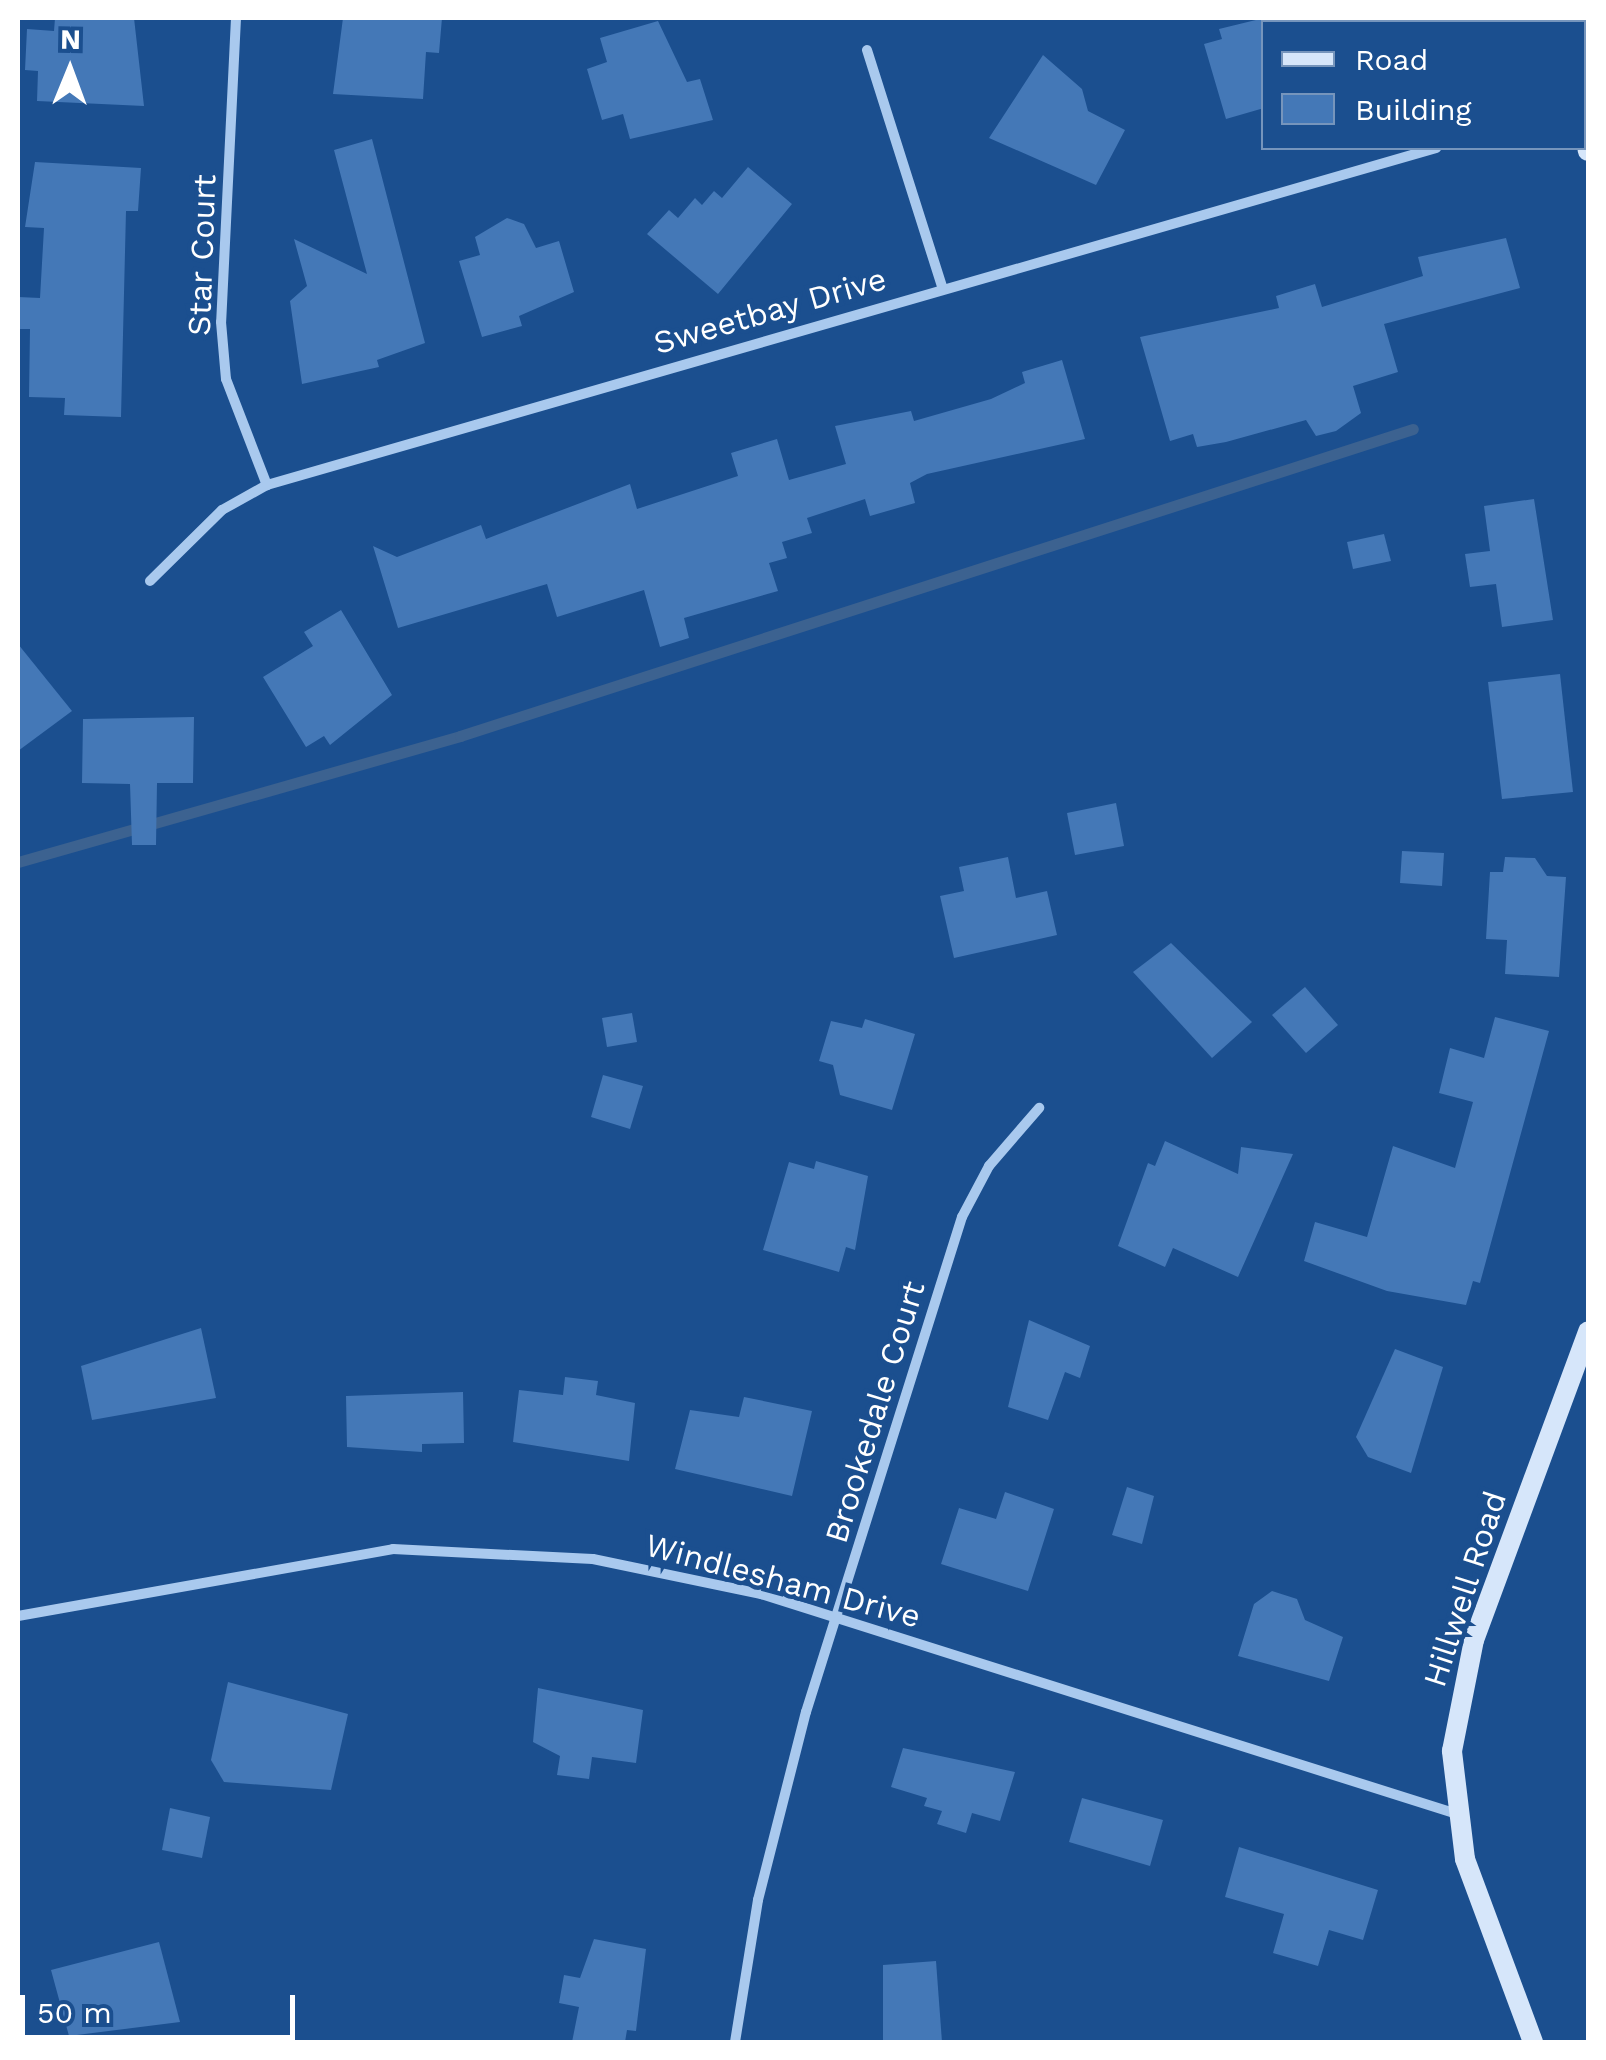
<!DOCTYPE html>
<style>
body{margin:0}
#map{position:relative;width:1606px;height:2060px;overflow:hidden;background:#1b4f8f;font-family:"Work Sans",sans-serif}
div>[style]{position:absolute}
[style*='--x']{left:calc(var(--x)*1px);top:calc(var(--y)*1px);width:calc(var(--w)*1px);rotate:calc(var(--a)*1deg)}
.stream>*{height:11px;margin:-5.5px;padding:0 5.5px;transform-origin:5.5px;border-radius:5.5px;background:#3c6290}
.building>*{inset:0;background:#4478b7}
.street>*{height:10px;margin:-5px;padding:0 5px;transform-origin:5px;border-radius:5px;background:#a9c9ee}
.secondary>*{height:20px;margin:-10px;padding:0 10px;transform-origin:10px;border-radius:10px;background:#d6e6fa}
span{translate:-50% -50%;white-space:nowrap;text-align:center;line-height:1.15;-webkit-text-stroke:9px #1b4f8f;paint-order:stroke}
.street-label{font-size:32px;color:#fff}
.frame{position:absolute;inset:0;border:20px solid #fff;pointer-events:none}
.legend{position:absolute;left:1261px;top:20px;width:325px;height:130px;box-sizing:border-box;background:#1b4f8f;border:2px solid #7695bc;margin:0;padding:12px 18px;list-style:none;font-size:30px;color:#fff}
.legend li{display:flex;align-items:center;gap:20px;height:50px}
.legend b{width:50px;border:2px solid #7695bc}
.north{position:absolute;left:20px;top:20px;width:100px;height:100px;-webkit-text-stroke:8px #1b4f8f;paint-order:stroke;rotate:1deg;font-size:28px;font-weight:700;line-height:40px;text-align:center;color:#fff}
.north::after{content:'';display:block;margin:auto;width:35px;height:45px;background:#fff;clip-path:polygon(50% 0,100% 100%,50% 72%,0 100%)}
.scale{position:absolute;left:20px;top:1995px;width:275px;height:45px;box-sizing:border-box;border:5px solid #fff;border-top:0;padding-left:12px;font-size:30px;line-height:35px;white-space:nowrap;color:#fff;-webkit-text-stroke:8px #1b4f8f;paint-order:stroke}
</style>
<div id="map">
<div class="stream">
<div style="--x:18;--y:862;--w:460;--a:-15.9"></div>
<div style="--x:460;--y:736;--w:1001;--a:-17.86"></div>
</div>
<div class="building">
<div style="clip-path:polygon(55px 18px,134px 18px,144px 106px,37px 101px,38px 71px,25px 70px,27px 29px,54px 31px)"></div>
<div style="clip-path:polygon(343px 18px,442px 18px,439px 53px,426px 52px,423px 99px,333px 94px)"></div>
<div style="clip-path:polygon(1264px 18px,1264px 108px,1226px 119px,1204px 44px,1222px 39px,1219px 29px)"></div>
<div style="clip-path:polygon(658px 21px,687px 82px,700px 79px,713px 120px,630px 139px,623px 114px,602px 120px,587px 69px,607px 62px,600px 38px)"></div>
<div style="clip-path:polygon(1043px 55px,1082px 89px,1088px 111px,1125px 130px,1096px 185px,989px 138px)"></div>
<div style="clip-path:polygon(372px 139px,425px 343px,377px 360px,379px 367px,302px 384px,290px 301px,307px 286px,294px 239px,367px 274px,334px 150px)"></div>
<div style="clip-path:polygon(35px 162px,141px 168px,138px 211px,126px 211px,121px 417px,64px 415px,65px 398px,29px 397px,30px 329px,18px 329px,18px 297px,40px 298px,44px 228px,25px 227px)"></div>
<div style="clip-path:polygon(748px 167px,792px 204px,718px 294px,647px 234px,669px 210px,678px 218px,695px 198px,702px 205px,714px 191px,722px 198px)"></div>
<div style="clip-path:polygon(507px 218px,524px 224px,536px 248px,559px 241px,574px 292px,519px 316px,522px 326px,482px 337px,459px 261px,480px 255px,475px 237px)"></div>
<div style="clip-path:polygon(1506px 238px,1520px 288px,1384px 324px,1398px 372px,1353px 386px,1361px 413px,1336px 431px,1316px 436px,1306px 420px,1226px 442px,1197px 447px,1193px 434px,1170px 441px,1140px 337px,1279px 308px,1276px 296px,1315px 284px,1322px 307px,1423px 276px,1418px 257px)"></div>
<div style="clip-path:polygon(1062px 360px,1085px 439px,927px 474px,910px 483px,915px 503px,870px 516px,865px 499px,807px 518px,812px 533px,782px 542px,787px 558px,769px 563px,778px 591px,684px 618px,689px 638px,660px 647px,644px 590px,557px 617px,547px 584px,398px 628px,373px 546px,397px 557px,481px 525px,486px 539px,630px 484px,637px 509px,738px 476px,731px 453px,777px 439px,789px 480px,846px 464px,835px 426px,911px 411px,914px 421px,991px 399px,1025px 383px,1022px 372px)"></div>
<div style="clip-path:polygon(1534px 499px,1553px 620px,1502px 627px,1496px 584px,1470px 587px,1465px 554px,1490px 551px,1484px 506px)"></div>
<div style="clip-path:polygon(1384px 534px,1391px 561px,1353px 569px,1347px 542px)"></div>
<div style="clip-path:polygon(341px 610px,392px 695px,330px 745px,324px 736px,306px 747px,263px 677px,313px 646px,304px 632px)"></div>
<div style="clip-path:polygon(18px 644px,72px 711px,18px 751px)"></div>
<div style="clip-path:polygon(1560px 674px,1573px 792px,1502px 799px,1488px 682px)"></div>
<div style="clip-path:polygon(194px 717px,193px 783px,157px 783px,156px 845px,132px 845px,130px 784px,82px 783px,83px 719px)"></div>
<div style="clip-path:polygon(1116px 803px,1124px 846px,1075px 855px,1067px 813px)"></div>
<div style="clip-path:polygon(1402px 851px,1444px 853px,1442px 886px,1400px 883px)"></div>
<div style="clip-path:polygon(1008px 857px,1016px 898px,1047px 891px,1057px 935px,954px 958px,940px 896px,964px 891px,959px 867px)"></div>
<div style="clip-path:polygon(1505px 857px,1535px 858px,1547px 876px,1566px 877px,1559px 977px,1505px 974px,1507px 940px,1486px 939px,1490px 872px,1503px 872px)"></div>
<div style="clip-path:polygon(1171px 943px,1252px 1022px,1212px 1058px,1133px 972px)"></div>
<div style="clip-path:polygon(1305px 987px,1338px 1025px,1306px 1053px,1272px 1015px)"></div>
<div style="clip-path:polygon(632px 1013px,637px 1042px,607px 1047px,602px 1018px)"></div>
<div style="clip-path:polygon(1495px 1017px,1549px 1031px,1480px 1283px,1473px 1281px,1466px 1305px,1387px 1291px,1304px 1261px,1315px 1222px,1367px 1237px,1393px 1146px,1455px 1168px,1473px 1102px,1439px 1093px,1450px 1048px,1484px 1058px)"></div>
<div style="clip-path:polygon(865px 1019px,915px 1034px,892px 1110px,840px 1095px,833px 1065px,819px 1061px,831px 1021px,862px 1028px)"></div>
<div style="clip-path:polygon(603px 1075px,643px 1086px,630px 1129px,591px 1117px)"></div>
<div style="clip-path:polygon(1165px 1141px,1238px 1174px,1241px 1147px,1293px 1154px,1238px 1277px,1173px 1248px,1165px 1267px,1118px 1246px,1148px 1163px,1155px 1166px)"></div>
<div style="clip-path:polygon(816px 1161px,868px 1176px,855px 1250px,846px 1247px,839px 1272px,763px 1250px,789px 1162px,814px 1169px)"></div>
<div style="clip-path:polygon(1029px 1320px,1090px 1346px,1080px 1378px,1065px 1372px,1048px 1420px,1008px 1407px)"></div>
<div style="clip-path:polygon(201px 1328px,216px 1398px,92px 1420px,81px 1366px)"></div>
<div style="clip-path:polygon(1395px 1349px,1443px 1367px,1411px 1473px,1368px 1457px,1356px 1437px)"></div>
<div style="clip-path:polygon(565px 1377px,598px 1381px,596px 1395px,635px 1403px,629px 1461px,513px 1442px,519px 1390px,563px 1395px)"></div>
<div style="clip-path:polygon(463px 1392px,464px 1443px,422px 1444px,422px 1452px,347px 1447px,346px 1396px)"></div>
<div style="clip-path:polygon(744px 1397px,812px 1411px,792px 1496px,675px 1469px,690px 1410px,739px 1417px)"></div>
<div style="clip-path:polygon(1127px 1487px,1154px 1496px,1142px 1544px,1112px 1535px)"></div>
<div style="clip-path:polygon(1005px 1492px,1054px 1509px,1028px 1591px,941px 1564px,959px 1508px,996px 1519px)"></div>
<div style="clip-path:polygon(1272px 1591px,1297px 1599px,1305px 1620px,1343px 1637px,1329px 1681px,1238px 1656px,1254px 1604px)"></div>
<div style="clip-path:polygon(228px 1682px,348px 1714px,331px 1790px,224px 1782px,211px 1760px)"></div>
<div style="clip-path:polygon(538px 1688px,643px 1710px,636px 1763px,592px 1757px,589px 1779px,557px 1775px,560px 1756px,533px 1742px)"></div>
<div style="clip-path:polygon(903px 1748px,1015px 1772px,1000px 1821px,972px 1813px,966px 1833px,937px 1824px,942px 1811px,924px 1806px,927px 1798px,891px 1787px)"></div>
<div style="clip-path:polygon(1082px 1798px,1163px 1820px,1150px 1866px,1069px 1842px)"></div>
<div style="clip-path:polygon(170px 1808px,210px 1817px,202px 1858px,162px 1850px)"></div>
<div style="clip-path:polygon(1239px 1847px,1378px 1890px,1363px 1940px,1329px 1930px,1318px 1966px,1273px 1953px,1284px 1914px,1225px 1897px)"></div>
<div style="clip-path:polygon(594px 1939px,646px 1949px,636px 2031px,627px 2030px,625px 2042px,572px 2042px,579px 2007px,559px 2003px,564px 1975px,580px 1978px)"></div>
<div style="clip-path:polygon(159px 1942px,180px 2022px,69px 2036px,51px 1970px)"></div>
<div style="clip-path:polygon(936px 1961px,942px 2042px,883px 2042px,883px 1965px)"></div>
</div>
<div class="street">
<div style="--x:236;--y:18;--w:304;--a:92.8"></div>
<div style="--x:221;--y:322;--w:57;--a:85"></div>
<div style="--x:226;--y:379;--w:114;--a:68.9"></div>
<div style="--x:867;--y:50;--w:249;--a:72.4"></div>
<div style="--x:150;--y:581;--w:101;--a:-44.6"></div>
<div style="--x:222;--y:510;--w:51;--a:-29.1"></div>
<div style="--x:267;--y:485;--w:1217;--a:-16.08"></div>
<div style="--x:18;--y:1616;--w:381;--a:-10.1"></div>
<div style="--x:393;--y:1549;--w:200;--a:2.9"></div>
<div style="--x:593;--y:1559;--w:172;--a:11.8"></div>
<div style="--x:761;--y:1594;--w:730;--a:17.54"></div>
<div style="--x:735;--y:2042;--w:144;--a:-80.8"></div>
<div style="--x:758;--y:1900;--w:194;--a:-75.7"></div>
<div style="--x:806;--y:1712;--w:519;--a:-72.51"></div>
<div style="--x:962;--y:1217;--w:58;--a:-62.1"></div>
<div style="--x:989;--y:1166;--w:77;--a:-49.2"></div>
</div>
<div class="secondary">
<div style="--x:1569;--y:18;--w:4;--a:76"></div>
<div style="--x:1584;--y:120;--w:31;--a:83"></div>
<div style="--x:1533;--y:2042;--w:195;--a:-110.4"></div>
<div style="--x:1465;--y:1859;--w:109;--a:-96.9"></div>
<div style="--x:1452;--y:1751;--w:113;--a:-78.8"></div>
<div style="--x:1474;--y:1640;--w:329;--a:-69.7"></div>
</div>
<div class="street-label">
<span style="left:202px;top:255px;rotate:-88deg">Star Court</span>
<span style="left:770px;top:311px;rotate:-16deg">Sweetbay Drive</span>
<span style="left:875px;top:1412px;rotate:-73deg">Brookedale Court</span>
<span style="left:783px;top:1581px;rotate:15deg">Windlesham Drive</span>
<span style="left:1465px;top:1589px;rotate:-72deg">Hillwell Road</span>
</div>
<div class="frame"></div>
<ul class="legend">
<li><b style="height:12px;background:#d6e6fa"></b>Road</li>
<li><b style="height:28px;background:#4478b7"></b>Building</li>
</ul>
<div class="north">N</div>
<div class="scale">50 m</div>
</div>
